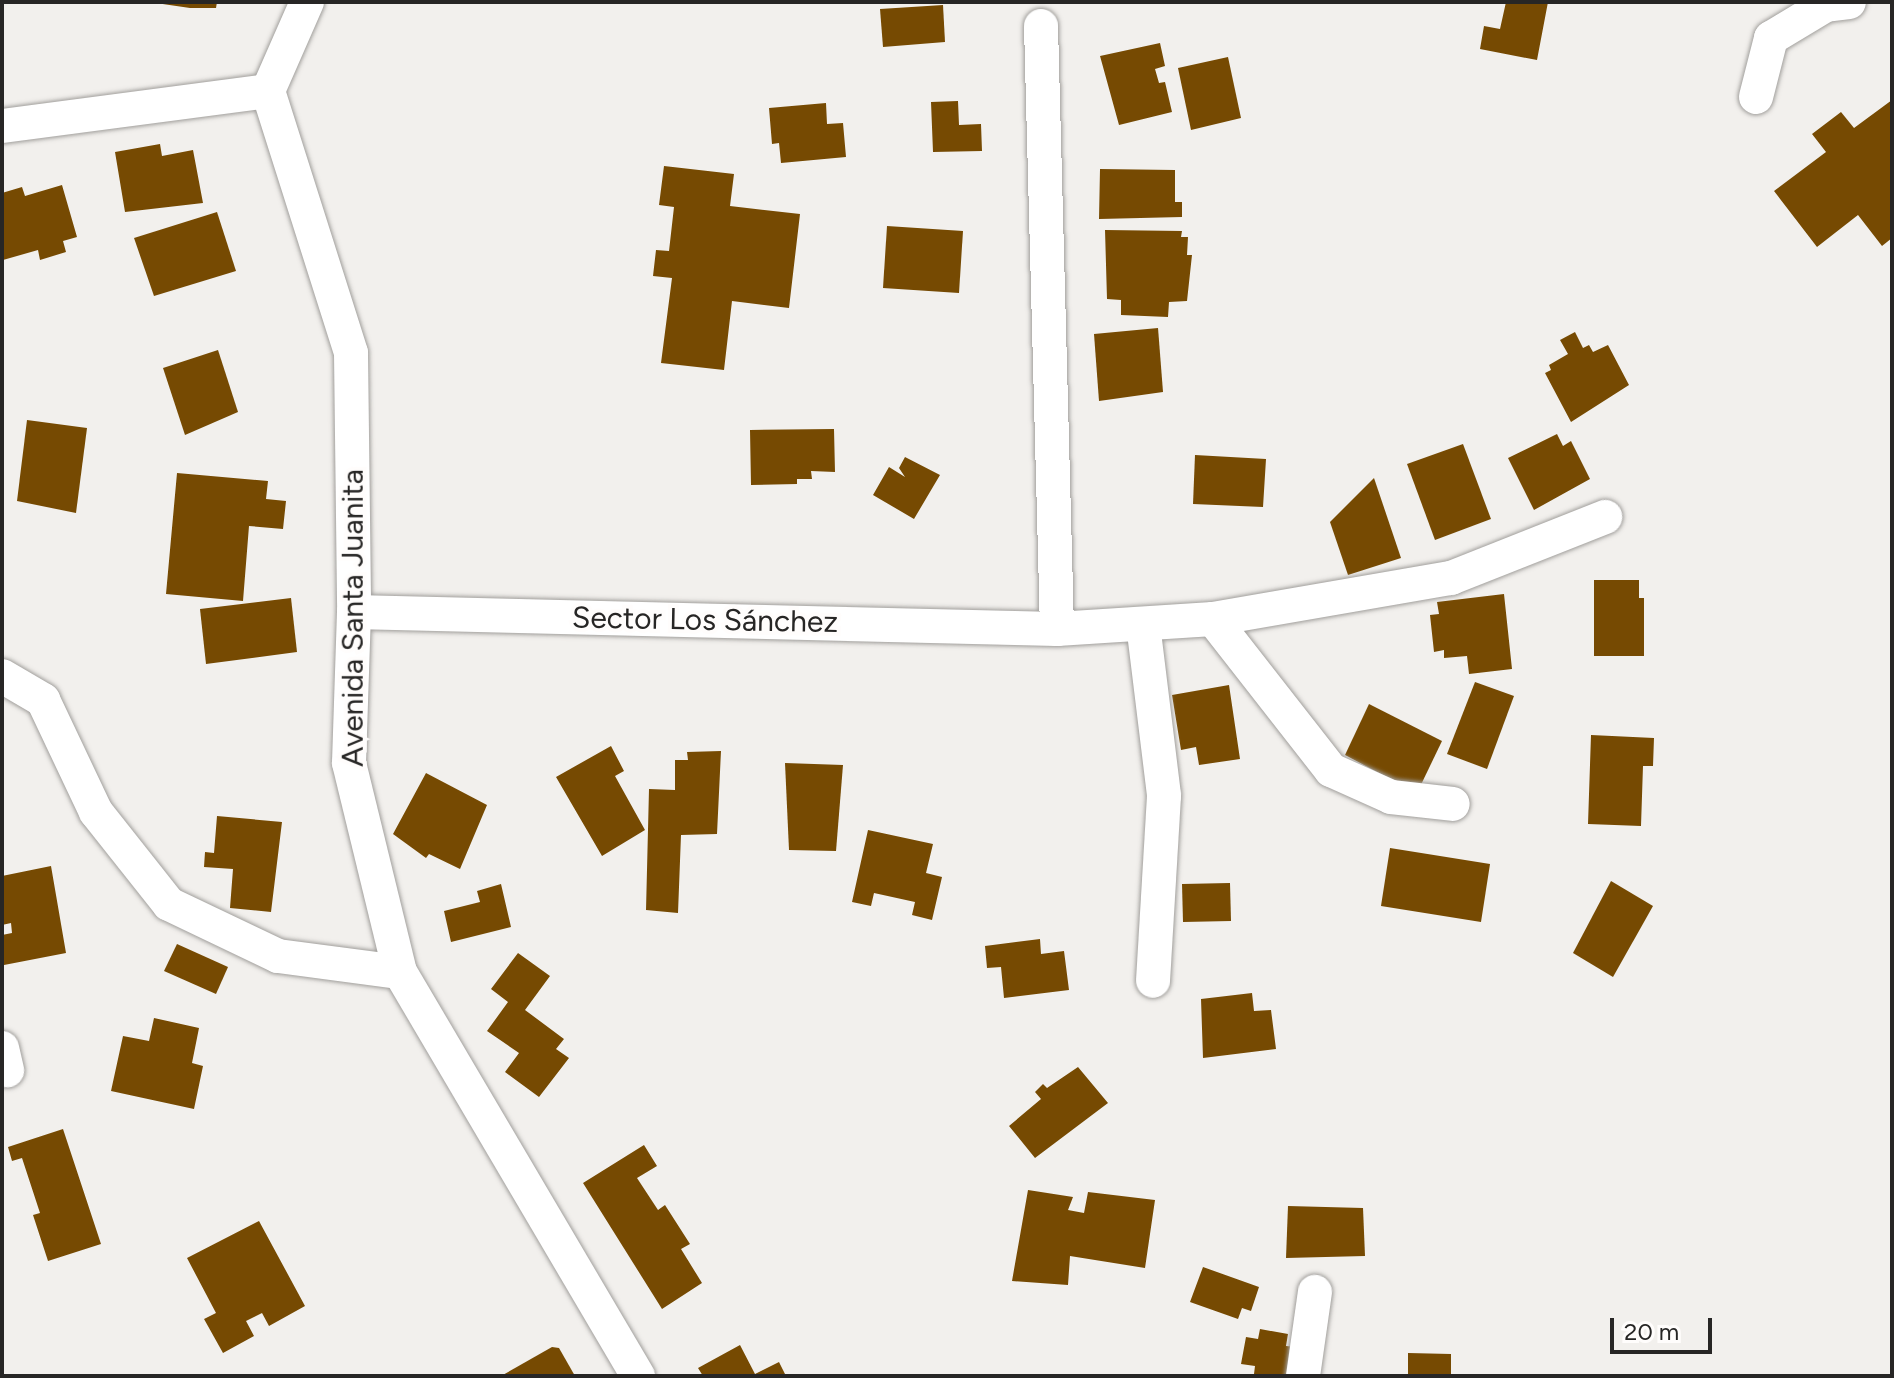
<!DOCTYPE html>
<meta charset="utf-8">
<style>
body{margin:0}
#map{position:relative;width:1894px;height:1378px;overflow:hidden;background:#f2f0ed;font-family:Figtree,sans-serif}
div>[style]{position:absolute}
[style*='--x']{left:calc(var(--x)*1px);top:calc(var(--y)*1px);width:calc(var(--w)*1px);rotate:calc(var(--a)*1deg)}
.building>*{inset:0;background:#764a02}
.roads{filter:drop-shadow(0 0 2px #a19f9c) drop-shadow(0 0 2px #a19f9c)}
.minor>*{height:34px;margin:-17px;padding:0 17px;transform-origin:17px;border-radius:17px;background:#fff}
span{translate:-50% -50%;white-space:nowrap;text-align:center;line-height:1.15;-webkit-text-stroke:8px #fffdfc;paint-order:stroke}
.street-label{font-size:30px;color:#272625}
.frame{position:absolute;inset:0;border:4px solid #272625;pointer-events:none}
.scale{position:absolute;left:1610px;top:1318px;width:102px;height:36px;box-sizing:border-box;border:4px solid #272625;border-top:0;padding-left:10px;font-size:24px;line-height:28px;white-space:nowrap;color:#272625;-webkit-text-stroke:6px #fffdfc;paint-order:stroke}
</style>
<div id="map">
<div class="building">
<div style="clip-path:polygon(149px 2px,217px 2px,216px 8px,190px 8px)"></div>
<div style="clip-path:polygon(1506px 2px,1548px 2px,1537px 60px,1480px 49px,1484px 26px,1500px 29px)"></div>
<div style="clip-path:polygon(943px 5px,945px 42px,883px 47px,880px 9px)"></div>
<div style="clip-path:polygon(1160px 43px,1165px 66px,1155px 69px,1159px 83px,1165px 82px,1172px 112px,1119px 125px,1100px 56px)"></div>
<div style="clip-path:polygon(1228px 57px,1241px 118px,1191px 130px,1178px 68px)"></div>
<div style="clip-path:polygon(1892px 100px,1892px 238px,1882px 246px,1858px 215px,1817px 247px,1774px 191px,1826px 152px,1812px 134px,1841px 112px,1854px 128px)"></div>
<div style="clip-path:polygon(958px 101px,959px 125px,981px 124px,982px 151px,933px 152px,931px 102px)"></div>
<div style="clip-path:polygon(826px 103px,827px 124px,843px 123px,846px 157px,781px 163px,779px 143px,772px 144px,769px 108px)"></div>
<div style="clip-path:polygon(160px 144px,162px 156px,193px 150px,203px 203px,125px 212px,115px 152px)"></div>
<div style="clip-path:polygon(664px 166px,734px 174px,730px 206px,800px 214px,789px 308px,732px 301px,724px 370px,661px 363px,672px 278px,653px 276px,656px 250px,669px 251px,674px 207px,659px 205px)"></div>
<div style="clip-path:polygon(1100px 169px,1175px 170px,1175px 202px,1182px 202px,1182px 217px,1099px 219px)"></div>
<div style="clip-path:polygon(62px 185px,77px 237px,63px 241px,66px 252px,40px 260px,38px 250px,3px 260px,2px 193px,22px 187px,25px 196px)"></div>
<div style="clip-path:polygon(217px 212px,236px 271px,154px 296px,134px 238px)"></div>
<div style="clip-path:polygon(887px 226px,963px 231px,959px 293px,883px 288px)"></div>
<div style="clip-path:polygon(1105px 230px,1182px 231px,1181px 237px,1188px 237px,1187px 255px,1192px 255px,1187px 301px,1169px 302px,1168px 317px,1121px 315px,1121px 300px,1107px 299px)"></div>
<div style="clip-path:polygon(1158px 328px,1163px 392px,1099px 401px,1094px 334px)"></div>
<div style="clip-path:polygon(1575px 332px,1583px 348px,1589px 345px,1593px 352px,1608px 345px,1629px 385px,1571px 422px,1545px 373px,1551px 370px,1549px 365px,1568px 354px,1560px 340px)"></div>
<div style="clip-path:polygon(218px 350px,238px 412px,185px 435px,163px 368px)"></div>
<div style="clip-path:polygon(27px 420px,87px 428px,76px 513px,17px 501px)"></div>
<div style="clip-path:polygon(834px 429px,835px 472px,811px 471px,812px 479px,797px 479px,797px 484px,751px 485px,750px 430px)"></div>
<div style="clip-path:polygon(1557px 434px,1563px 446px,1571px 441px,1590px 479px,1534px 510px,1508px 458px)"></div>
<div style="clip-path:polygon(1463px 444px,1491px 519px,1435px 540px,1407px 464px)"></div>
<div style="clip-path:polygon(1195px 455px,1266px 459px,1263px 507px,1193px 504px)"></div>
<div style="clip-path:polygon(905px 457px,940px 475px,914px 519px,873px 495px,889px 467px,905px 477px,899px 468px)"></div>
<div style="clip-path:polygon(177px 473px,268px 481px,266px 499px,286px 501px,283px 529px,249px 526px,243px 601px,166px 594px)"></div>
<div style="clip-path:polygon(1374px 478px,1401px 558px,1348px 575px,1330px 522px)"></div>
<div style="clip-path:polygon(1594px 580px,1639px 580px,1639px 598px,1644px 598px,1644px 656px,1594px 656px)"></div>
<div style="clip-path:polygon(1504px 594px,1512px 669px,1469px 674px,1467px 656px,1444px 658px,1444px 650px,1434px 652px,1430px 615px,1439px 614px,1437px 602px)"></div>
<div style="clip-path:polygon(291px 598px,297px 652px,206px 664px,200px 609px)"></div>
<div style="clip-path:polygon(1475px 682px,1514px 696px,1487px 769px,1447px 754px)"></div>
<div style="clip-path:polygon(1229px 685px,1240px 759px,1199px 765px,1196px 747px,1181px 750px,1172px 695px)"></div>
<div style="clip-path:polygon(1369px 704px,1442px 741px,1417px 793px,1345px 755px)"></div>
<div style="clip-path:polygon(1591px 735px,1654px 738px,1653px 766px,1643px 766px,1641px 826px,1588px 824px)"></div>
<div style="clip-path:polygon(611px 746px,624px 771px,615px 776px,645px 830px,602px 856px,556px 777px)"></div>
<div style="clip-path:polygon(721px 751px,717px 834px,681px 835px,678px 913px,646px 910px,649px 789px,675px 790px,675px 760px,688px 760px,687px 752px)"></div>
<div style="clip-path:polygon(785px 763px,843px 765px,836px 851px,789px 850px)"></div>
<div style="clip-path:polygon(426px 773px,487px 805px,460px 869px,429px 854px,426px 858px,393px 834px)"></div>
<div style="clip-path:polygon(217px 816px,282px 822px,271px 912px,230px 908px,233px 869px,204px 867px,205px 852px,214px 853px)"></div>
<div style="clip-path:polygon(868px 830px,933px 844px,926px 873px,942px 877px,932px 920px,912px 915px,915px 902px,874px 893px,871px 906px,852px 902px)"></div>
<div style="clip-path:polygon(1390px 848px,1490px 864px,1481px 922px,1381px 906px)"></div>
<div style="clip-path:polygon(51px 866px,66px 953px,4px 965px,2px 935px,12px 933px,11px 923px,2px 925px,2px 876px)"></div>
<div style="clip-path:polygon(1611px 881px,1653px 906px,1613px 977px,1573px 953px)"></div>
<div style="clip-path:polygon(1230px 883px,1231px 921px,1183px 922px,1182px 884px)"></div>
<div style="clip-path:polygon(501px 884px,511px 927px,451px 942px,444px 911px,480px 902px,477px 891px)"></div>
<div style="clip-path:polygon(1040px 939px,1041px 954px,1064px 951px,1069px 990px,1004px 998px,1001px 967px,987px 968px,985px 946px)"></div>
<div style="clip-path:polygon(177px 944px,228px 967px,216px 994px,164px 971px)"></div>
<div style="clip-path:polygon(518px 953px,550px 976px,525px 1010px,564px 1039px,556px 1049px,569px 1058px,539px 1097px,505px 1072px,519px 1053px,487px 1031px,508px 1002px,491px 989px)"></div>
<div style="clip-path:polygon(1252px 993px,1254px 1011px,1271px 1010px,1276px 1049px,1203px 1058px,1201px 999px)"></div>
<div style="clip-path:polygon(154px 1018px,199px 1028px,192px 1063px,203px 1066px,194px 1109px,111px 1091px,123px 1036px,149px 1041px)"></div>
<div style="clip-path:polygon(1078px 1067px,1108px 1103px,1035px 1158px,1009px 1126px,1041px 1099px,1035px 1092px,1043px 1084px,1047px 1088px)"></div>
<div style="clip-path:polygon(63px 1129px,101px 1244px,48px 1261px,33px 1215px,40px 1213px,22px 1158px,12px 1161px,8px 1147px)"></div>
<div style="clip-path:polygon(644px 1145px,657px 1166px,637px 1178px,658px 1210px,665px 1205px,690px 1244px,681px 1249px,702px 1283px,662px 1309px,583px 1183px)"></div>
<div style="clip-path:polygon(1028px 1190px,1073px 1197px,1068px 1210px,1084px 1213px,1088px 1192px,1155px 1200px,1145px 1268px,1070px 1256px,1068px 1285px,1012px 1281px)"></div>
<div style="clip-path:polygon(1288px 1206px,1363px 1208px,1365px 1256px,1286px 1258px)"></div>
<div style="clip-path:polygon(259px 1221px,305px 1306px,269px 1326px,262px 1313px,246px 1321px,254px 1336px,223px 1353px,204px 1319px,216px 1313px,187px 1258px)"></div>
<div style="clip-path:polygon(1203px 1267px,1259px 1287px,1251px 1311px,1242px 1308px,1238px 1319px,1190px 1302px)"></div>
<div style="clip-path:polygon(1260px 1329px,1288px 1334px,1286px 1346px,1295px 1347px,1290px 1376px,1254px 1374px,1255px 1366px,1241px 1364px,1246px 1337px,1258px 1339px)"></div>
<div style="clip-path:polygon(740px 1345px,755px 1374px,779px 1362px,786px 1376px,703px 1376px,698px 1368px)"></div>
<div style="clip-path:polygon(552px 1347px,559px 1348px,575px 1376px,501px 1376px)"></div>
<div style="clip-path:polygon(1408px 1353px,1451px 1354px,1451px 1376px,1408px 1376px)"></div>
</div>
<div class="roads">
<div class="minor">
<div style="--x:307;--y:2;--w:97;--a:113.7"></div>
<div style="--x:268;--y:91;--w:275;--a:72.4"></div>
<div style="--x:351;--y:353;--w:259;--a:89.3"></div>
<div style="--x:354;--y:612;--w:151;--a:91.9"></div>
<div style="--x:349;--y:763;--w:215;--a:76.3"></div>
<div style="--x:400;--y:972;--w:469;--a:59.5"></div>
<div style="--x:1041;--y:26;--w:603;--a:88.48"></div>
<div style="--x:1756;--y:97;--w:61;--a:-75.7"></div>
<div style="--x:1771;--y:38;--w:64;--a:-31"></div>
<div style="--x:1826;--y:5;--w:23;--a:-7"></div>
<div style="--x:2;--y:126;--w:268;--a:-7.5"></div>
<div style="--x:354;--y:612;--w:703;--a:1.39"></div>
<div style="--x:1057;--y:629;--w:156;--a:-3.7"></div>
<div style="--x:1213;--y:619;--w:192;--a:52"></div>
<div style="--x:1331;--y:770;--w:66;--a:24.2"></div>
<div style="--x:1391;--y:797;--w:62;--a:6.4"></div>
<div style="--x:1213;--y:619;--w:242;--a:-9.8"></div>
<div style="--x:1451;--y:578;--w:166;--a:-21.6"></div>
<div style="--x:1143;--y:624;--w:173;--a:83"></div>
<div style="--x:1164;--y:796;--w:185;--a:93.4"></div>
<div style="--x:2;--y:676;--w:48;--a:30.3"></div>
<div style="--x:43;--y:700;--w:124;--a:64.7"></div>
<div style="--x:96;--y:812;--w:117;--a:51.6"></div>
<div style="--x:169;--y:904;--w:121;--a:25.5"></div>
<div style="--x:278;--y:956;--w:123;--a:7.5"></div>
<div style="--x:2;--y:1048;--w:23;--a:77"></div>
<div style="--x:1303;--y:1376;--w:85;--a:-81.9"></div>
</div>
</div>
<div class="street-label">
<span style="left:353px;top:618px;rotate:-90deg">Avenida Santa Juanita</span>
<span style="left:705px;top:620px;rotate:1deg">Sector Los Sánchez</span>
</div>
<div class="frame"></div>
<div class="scale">20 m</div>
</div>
